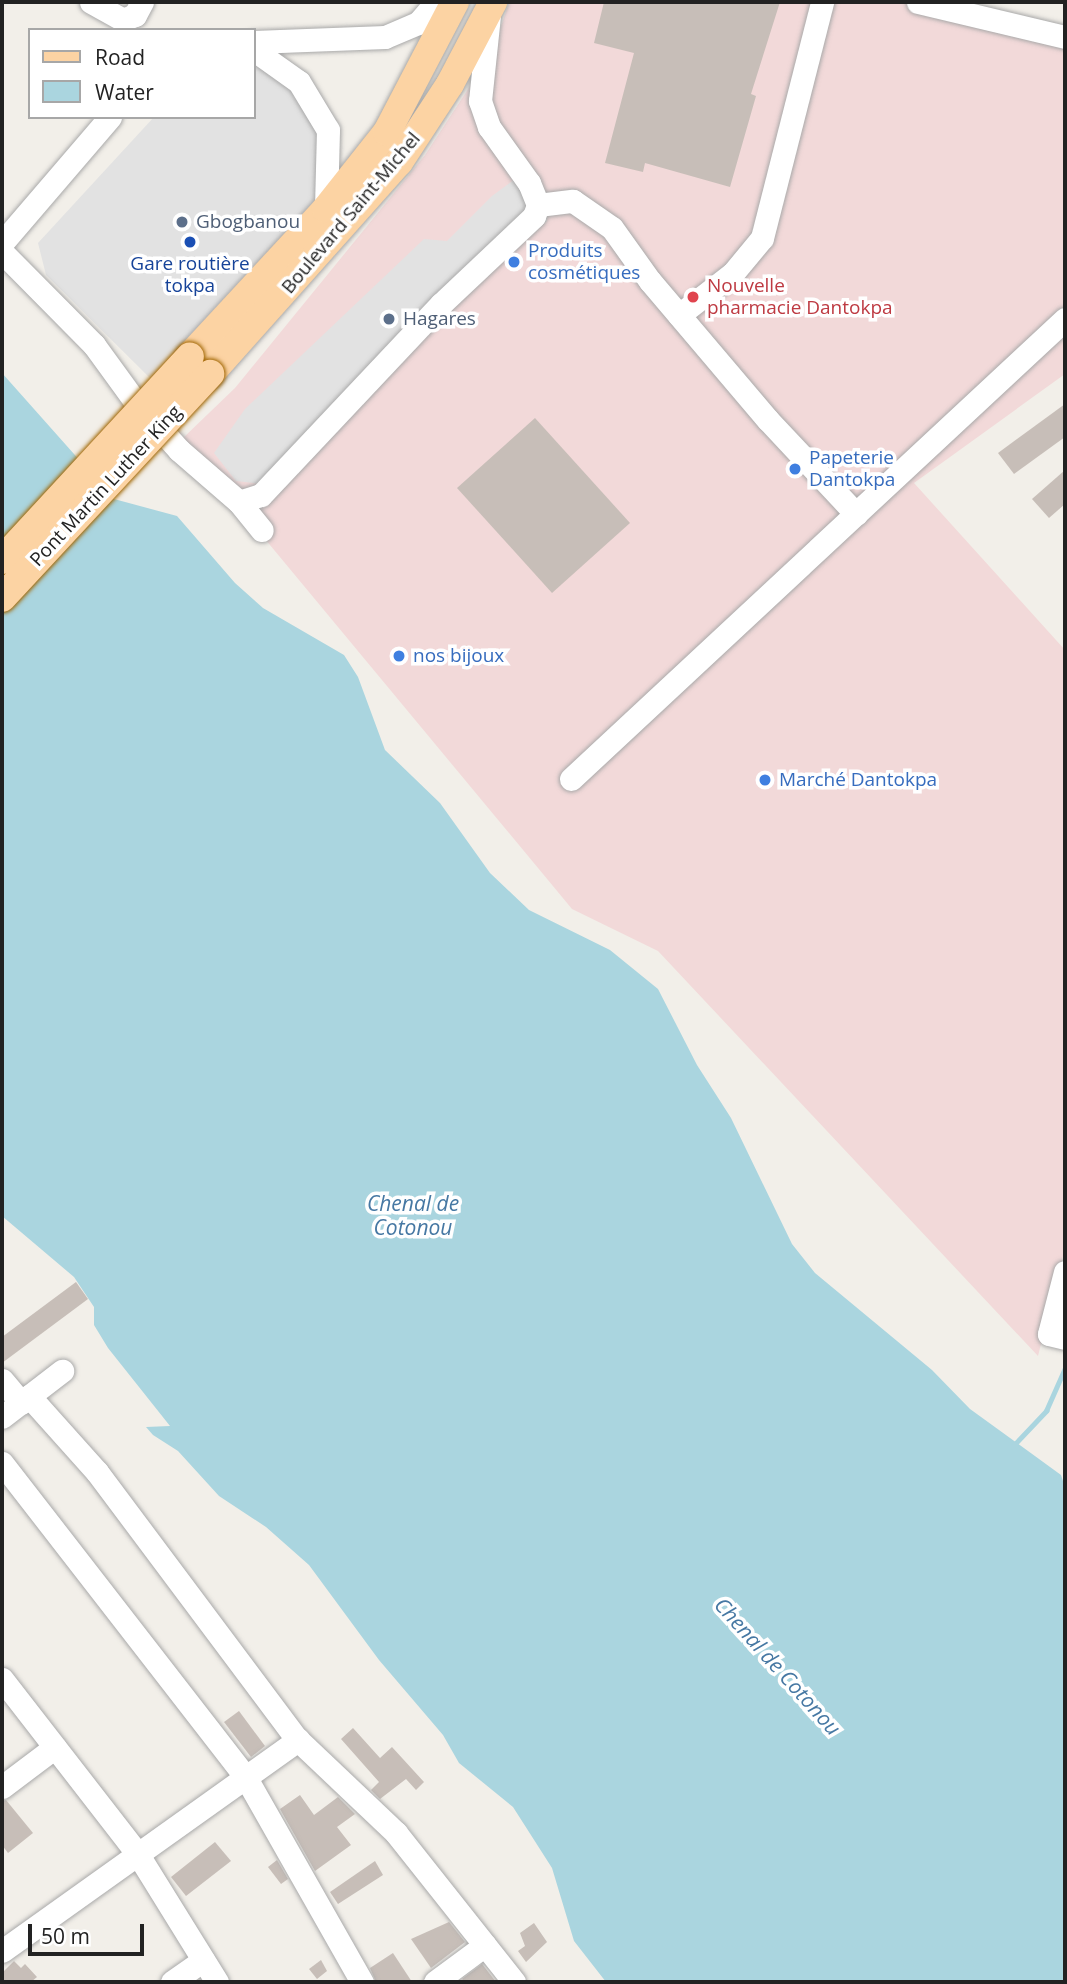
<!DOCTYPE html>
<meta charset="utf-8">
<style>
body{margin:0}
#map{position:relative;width:1067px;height:1984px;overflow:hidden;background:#f2efe9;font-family:"Open Sans",sans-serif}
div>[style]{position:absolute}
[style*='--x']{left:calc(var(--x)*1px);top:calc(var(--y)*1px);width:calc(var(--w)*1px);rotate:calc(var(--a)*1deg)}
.commercial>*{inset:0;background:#f2d9d9}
.parking>*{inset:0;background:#e2e2e2}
.water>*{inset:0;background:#aad5df}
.stream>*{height:4.5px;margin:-2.25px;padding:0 2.25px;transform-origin:2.25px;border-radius:2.25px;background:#aad5df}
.building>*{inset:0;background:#c7beb8}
.roads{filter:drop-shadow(0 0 2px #a9a9a9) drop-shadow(0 0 2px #a9a9a9)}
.minor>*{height:23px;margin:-11.5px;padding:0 11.5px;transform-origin:11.5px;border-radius:11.5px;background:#fff}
.major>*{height:28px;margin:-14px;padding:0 14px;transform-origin:14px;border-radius:14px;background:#fcd3a3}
.bridges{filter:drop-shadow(0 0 2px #a06500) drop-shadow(0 0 2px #a06500)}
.major-bridge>*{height:28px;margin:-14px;padding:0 14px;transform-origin:14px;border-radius:14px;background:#fcd3a3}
.dots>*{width:19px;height:19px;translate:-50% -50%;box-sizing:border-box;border:4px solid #fff;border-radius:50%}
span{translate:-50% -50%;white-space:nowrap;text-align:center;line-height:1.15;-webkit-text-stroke:7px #fff;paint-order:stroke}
.street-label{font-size:19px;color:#222}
.service-label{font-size:19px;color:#4e5e75}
.left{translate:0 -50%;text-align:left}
.shop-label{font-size:19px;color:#366cbe}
.transit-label{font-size:19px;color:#164399}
.health-label{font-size:19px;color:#be3a42}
.water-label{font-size:21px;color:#4678a3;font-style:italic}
.frame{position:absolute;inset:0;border:4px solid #222;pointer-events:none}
.legend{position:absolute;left:28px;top:28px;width:228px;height:91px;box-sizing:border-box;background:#fff;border:2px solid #a7a7a7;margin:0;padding:9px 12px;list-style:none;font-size:21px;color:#222}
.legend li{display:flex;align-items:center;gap:14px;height:35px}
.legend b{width:35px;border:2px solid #a7a7a7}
.scale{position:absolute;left:28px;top:1924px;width:116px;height:32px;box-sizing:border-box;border:4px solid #222;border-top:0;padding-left:9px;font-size:21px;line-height:24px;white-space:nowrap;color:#222;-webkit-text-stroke:5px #fff;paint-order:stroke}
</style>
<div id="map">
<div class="commercial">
<div style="clip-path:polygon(509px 2px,933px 2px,1065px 36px,1065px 374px,914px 483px,1065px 650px,1065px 1248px,1038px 1356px,658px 951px,572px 909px,182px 439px,235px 388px,425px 155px,493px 51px)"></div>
</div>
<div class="parking">
<div style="clip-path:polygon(260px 63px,323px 106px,325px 202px,152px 380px,46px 275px,38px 243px,154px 117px,254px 117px,254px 64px)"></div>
<div style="clip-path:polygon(526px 171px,548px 200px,547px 221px,262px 484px,236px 481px,214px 453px,245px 409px,424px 239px,447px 241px,492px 196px)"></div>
</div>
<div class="water">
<div style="clip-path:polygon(2px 373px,114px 499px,177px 516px,235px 583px,263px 608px,344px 655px,358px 677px,385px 750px,440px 803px,490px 873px,529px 910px,610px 950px,658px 989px,697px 1065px,731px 1118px,792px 1244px,815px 1273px,932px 1370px,970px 1409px,1061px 1475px,1065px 1487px,1065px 1982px,606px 1982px,574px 1941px,552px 1868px,513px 1807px,459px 1763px,443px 1735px,379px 1660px,309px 1565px,266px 1527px,219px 1496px,178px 1451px,153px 1435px,146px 1427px,170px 1426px,108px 1348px,94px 1325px,94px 1307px,74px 1277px,2px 1216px)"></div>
</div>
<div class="stream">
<div style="--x:1012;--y:1447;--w:50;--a:-46.6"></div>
<div style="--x:1046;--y:1411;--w:47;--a:-66.2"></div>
</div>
<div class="building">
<div style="clip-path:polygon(604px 2px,780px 2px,751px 94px,756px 96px,730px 187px,645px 163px,643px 172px,605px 163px,634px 53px,594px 43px)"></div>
<div style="clip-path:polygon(1065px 404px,1065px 437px,1014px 474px,998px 453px)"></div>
<div style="clip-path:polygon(535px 418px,630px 523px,552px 593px,457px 488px)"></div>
<div style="clip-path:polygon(1065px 470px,1065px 504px,1049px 518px,1032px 499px)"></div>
<div style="clip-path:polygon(76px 1282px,88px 1299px,2px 1363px,2px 1337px)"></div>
<div style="clip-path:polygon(239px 1711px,265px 1746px,251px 1757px,224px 1722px)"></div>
<div style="clip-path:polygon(353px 1728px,380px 1758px,392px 1747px,424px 1782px,416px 1790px,406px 1779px,380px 1799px,371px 1790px,379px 1782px,341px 1739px)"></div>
<div style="clip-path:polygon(300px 1795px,314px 1815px,338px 1797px,355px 1814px,337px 1827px,351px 1845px,315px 1871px,280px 1809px)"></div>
<div style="clip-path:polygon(6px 1800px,33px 1833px,8px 1853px,2px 1845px,2px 1801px)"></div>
<div style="clip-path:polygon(215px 1842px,231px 1861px,186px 1896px,171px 1877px)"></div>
<div style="clip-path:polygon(277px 1860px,288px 1879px,281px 1884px,268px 1867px)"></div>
<div style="clip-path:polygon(375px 1861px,383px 1875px,338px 1904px,330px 1892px)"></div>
<div style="clip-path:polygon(449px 1922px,465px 1942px,431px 1968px,411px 1939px)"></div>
<div style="clip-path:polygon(534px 1923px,547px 1942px,526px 1962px,518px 1951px,525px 1946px,520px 1933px)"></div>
<div style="clip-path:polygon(393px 1953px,412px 1982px,376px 1982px,370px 1968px)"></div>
<div style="clip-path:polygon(321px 1960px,327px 1971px,317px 1979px,309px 1969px)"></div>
<div style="clip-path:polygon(14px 1961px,21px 1968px,25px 1964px,37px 1977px,31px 1982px,2px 1982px,2px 1973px)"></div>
<div style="clip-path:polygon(482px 1964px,496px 1982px,465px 1982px,462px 1979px)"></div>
</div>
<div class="roads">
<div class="minor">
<div style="--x:91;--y:2;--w:37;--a:29"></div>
<div style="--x:123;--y:20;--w:13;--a:-23"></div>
<div style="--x:135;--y:15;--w:15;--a:-62"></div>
<div style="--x:918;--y:2;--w:151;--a:13.4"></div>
<div style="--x:254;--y:42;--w:131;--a:-2.2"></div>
<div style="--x:385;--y:37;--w:36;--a:-23"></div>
<div style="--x:418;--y:23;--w:28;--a:-49"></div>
<div style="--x:254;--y:50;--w:55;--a:35.4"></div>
<div style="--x:299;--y:82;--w:56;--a:58.9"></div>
<div style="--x:328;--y:130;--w:79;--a:91.5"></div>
<div style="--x:538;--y:205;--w:35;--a:-7"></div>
<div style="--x:573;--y:201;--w:47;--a:34.7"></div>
<div style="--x:612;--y:228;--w:65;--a:54.4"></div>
<div style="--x:650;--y:281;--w:182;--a:49.7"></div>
<div style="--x:768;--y:420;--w:129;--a:46.9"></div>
<div style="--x:2;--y:243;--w:166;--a:-49.4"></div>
<div style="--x:2;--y:252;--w:131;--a:45.3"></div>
<div style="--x:94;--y:345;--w:68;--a:54"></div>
<div style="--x:134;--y:400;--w:67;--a:48"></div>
<div style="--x:179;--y:450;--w:79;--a:40.9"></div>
<div style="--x:239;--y:502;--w:36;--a:51"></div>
<div style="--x:679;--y:315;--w:68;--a:-37.9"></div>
<div style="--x:733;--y:273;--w:45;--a:-50.4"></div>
<div style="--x:762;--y:238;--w:244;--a:-75.7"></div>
<div style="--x:239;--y:502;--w:23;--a:-18"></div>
<div style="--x:261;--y:495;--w:262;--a:-46.7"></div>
<div style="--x:441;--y:304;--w:128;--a:-43.4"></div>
<div style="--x:534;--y:216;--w:12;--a:-70"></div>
<div style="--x:538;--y:205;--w:24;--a:-112"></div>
<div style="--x:529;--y:183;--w:69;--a:-125.5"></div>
<div style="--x:489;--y:127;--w:28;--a:-109"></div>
<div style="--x:480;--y:101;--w:85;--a:-84"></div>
<div style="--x:571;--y:779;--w:675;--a:-42.96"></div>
<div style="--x:1065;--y:1272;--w:64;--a:104.5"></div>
<div style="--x:1049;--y:1334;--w:16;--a:14"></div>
<div style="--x:2;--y:1380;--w:30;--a:50"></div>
<div style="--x:29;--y:1396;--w:102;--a:48.2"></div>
<div style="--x:97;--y:1472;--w:332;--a:53.2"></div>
<div style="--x:296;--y:1738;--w:138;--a:43.5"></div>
<div style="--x:396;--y:1833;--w:190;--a:51.6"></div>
<div style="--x:2;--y:1417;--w:76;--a:-37.5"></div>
<div style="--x:2;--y:1463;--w:398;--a:52.2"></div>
<div style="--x:246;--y:1778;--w:235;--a:60.4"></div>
<div style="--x:2;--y:1679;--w:220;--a:52.2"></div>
<div style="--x:137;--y:1853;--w:152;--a:58.2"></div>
<div style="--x:2;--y:1787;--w:66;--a:-37"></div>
<div style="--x:2;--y:1951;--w:364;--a:-35.5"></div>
<div style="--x:172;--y:1982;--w:38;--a:-35"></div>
<div style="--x:435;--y:1982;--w:62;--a:-36.5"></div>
</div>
<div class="major">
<div style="--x:190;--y:356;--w:200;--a:-47.2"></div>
<div style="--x:326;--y:209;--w:98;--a:-51.6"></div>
<div style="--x:387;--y:132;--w:147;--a:-62.4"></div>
<div style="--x:210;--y:374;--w:284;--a:-48.3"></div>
<div style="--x:399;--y:162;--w:93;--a:-56.8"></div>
<div style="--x:450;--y:84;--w:93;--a:-62.3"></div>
</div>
</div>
<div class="bridges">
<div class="major-bridge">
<div style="--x:2;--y:560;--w:277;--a:-47.3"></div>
<div style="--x:2;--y:598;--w:306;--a:-47.1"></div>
</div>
</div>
<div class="dots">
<div style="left:182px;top:222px;background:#5c6f8a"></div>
<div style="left:190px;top:242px;background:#1a4fb4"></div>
<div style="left:514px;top:262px;background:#3f7fe0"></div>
<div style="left:693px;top:297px;background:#e0444e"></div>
<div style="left:389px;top:319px;background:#5c6f8a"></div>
<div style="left:795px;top:469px;background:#3f7fe0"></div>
<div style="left:399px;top:656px;background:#3f7fe0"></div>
<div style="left:765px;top:780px;background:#3f7fe0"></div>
</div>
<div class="street-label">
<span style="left:351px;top:213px;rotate:-50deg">Boulevard Saint-Michel</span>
<span style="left:106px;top:486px;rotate:-47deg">Pont Martin Luther King</span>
</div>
<div class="service-label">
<span class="left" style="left:196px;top:222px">Gbogbanou</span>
<span class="left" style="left:403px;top:319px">Hagares</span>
</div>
<div class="shop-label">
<span class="left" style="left:528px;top:262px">Produits<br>cosmétiques</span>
<span class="left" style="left:809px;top:469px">Papeterie<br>Dantokpa</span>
<span class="left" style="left:413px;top:656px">nos bijoux</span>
<span class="left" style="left:779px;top:780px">Marché Dantokpa</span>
</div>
<div class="transit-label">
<span style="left:190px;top:275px">Gare routière<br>tokpa</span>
</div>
<div class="health-label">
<span class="left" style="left:707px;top:297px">Nouvelle<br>pharmacie Dantokpa</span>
</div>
<div class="water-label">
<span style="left:413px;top:1215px">Chenal de<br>Cotonou</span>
<span style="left:778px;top:1666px;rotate:48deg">Chenal de Cotonou</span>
</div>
<div class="frame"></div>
<ul class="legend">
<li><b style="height:9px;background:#fcd3a3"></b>Road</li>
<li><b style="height:19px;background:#aad5df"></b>Water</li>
</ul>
<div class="scale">50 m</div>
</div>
